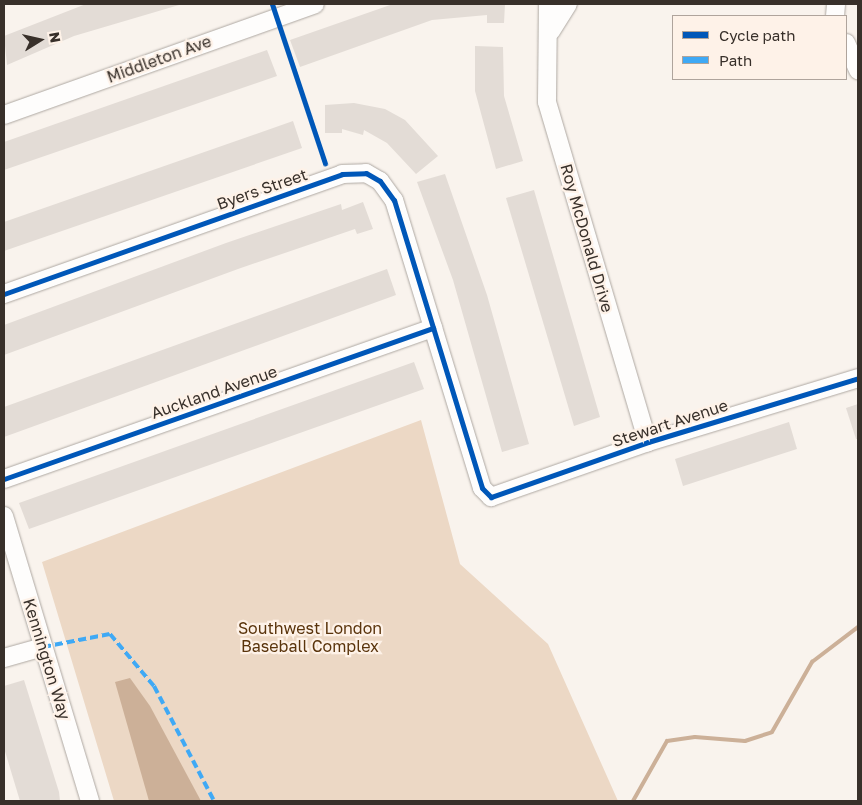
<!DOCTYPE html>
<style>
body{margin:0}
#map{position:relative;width:862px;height:805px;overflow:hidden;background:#f9f3ed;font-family:"Golos Text",sans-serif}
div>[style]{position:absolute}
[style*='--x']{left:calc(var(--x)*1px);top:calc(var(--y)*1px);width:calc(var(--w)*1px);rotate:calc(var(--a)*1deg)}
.green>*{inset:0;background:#ecd8c5}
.water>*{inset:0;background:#ccb098}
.stream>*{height:4px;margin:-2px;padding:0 2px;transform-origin:2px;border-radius:2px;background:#ccb098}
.building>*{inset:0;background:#e3dcd6}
.roads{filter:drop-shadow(0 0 1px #aea8a2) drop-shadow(0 0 1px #aea8a2)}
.minor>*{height:18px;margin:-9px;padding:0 9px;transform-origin:9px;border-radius:9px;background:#fefdfc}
.quiet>*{height:4px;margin-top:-2px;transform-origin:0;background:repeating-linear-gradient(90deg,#3fa9f5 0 8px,transparent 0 12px)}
.cycleway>*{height:5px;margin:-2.5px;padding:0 2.5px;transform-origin:2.5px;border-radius:2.5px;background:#0057b8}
span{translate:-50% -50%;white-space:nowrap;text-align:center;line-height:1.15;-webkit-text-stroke:4.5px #fef2e8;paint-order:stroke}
.street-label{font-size:16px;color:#38302a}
.park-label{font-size:16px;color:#5a340c}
.frame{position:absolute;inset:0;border:5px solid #38302a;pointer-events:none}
.legend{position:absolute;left:672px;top:15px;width:175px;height:65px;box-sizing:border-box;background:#fef2e8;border:1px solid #afa49c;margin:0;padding:6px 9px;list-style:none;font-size:15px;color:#38302a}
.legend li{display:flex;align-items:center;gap:10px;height:25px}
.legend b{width:25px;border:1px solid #afa49c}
.north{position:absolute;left:15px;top:15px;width:50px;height:50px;-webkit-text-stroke:4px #fef2e8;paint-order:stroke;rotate:80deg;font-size:14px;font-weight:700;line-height:20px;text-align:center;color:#38302a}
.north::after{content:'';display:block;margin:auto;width:18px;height:22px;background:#38302a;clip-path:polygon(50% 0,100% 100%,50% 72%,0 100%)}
</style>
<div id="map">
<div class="green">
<div style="clip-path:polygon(421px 420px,460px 564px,548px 644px,618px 801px,114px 801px,42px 562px)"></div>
</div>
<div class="water">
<div style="clip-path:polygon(130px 678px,150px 706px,201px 801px,149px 801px,115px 682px)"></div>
</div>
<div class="stream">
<div style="--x:633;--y:801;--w:69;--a:-60.5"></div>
<div style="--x:667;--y:741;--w:28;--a:-8"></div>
<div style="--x:695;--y:737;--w:50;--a:4.6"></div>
<div style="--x:745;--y:741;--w:28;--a:-18"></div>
<div style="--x:772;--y:732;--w:81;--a:-60.3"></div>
<div style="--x:812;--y:662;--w:58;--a:-37.3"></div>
</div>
<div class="building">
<div style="clip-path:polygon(86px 4px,179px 5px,74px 36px,7px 65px,4px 36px)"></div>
<div style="clip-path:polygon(393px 4px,505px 4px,504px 23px,487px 23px,487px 15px,432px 20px,300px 67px,290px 40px)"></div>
<div style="clip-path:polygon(475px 46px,503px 47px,504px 96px,523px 161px,496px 169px,475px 91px)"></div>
<div style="clip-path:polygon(267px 50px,277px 76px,4px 170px,4px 142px)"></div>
<div style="clip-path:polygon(354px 103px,385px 109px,405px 120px,438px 156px,416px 174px,387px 143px,364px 130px,363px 135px,342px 129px,342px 133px,325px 133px,325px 105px)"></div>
<div style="clip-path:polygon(293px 121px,302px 148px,4px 251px,4px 222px)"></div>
<div style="clip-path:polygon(445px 174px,487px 295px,529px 444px,502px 452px,453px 280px,417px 182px)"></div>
<div style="clip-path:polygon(534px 190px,600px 417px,574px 426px,506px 198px)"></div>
<div style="clip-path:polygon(363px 202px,373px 229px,357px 234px,355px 229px,238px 269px,4px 355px,4px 325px,226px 243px,341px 204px,342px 210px)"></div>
<div style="clip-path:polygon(387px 269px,396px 295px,4px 437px,4px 407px)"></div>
<div style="clip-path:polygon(414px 362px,424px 389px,29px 529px,19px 503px)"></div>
<div style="clip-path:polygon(858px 404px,858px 439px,856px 439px,846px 408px)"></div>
<div style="clip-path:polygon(789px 422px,797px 449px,683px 486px,675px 459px)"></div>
<div style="clip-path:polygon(24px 680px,59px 792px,60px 801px,20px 801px,4px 748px,4px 686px)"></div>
</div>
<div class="roads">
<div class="minor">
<div style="--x:548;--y:4;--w:98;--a:90.6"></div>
<div style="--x:547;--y:102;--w:355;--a:73.5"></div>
<div style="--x:835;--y:16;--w:12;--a:-85"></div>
<div style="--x:551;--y:31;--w:32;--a:-58"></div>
<div style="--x:846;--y:43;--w:30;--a:66"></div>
<div style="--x:4;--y:115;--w:330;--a:-19.6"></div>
<div style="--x:4;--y:294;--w:359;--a:-19.5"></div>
<div style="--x:342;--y:174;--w:24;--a:-2"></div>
<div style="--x:366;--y:173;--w:16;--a:30"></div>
<div style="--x:380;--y:181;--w:24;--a:54"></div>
<div style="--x:394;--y:200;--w:301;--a:73"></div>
<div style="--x:482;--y:488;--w:13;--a:45"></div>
<div style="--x:491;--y:497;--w:166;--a:-19.3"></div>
<div style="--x:648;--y:442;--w:220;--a:-16.9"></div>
<div style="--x:4;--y:479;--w:455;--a:-19.4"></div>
<div style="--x:4;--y:516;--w:298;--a:73.2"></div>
<div style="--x:4;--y:658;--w:41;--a:-15.8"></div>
</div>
</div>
<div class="quiet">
<div style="--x:43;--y:647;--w:68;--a:-11"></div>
<div style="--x:110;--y:634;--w:68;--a:49.8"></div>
<div style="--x:154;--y:686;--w:130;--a:62.4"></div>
</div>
<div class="cycleway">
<div style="--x:272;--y:4;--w:168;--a:71.6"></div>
<div style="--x:4;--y:294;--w:359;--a:-19.5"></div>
<div style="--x:342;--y:174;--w:24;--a:-2"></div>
<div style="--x:366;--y:173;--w:16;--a:30"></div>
<div style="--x:380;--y:181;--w:24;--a:54"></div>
<div style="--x:394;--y:200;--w:301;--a:73"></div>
<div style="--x:482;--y:488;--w:13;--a:45"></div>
<div style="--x:491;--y:497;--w:166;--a:-19.3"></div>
<div style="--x:648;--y:442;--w:220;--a:-16.9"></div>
<div style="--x:4;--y:479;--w:455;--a:-19.4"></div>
</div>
<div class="street-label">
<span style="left:159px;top:59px;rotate:-20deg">Middleton Ave</span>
<span style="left:262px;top:189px;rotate:-19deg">Byers Street</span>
<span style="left:587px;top:238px;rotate:74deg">Roy McDonald Drive</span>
<span style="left:214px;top:392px;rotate:-19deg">Auckland Avenue</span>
<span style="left:670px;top:423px;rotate:-18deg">Stewart Avenue</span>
<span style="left:47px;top:659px;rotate:73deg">Kennington Way</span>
</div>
<div class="park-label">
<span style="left:310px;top:637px">Southwest London<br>Baseball Complex</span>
</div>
<div class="frame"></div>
<ul class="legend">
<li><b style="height:6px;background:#0057b8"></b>Cycle path</li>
<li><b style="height:6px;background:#3fa9f5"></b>Path</li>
</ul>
<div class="north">N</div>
</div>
